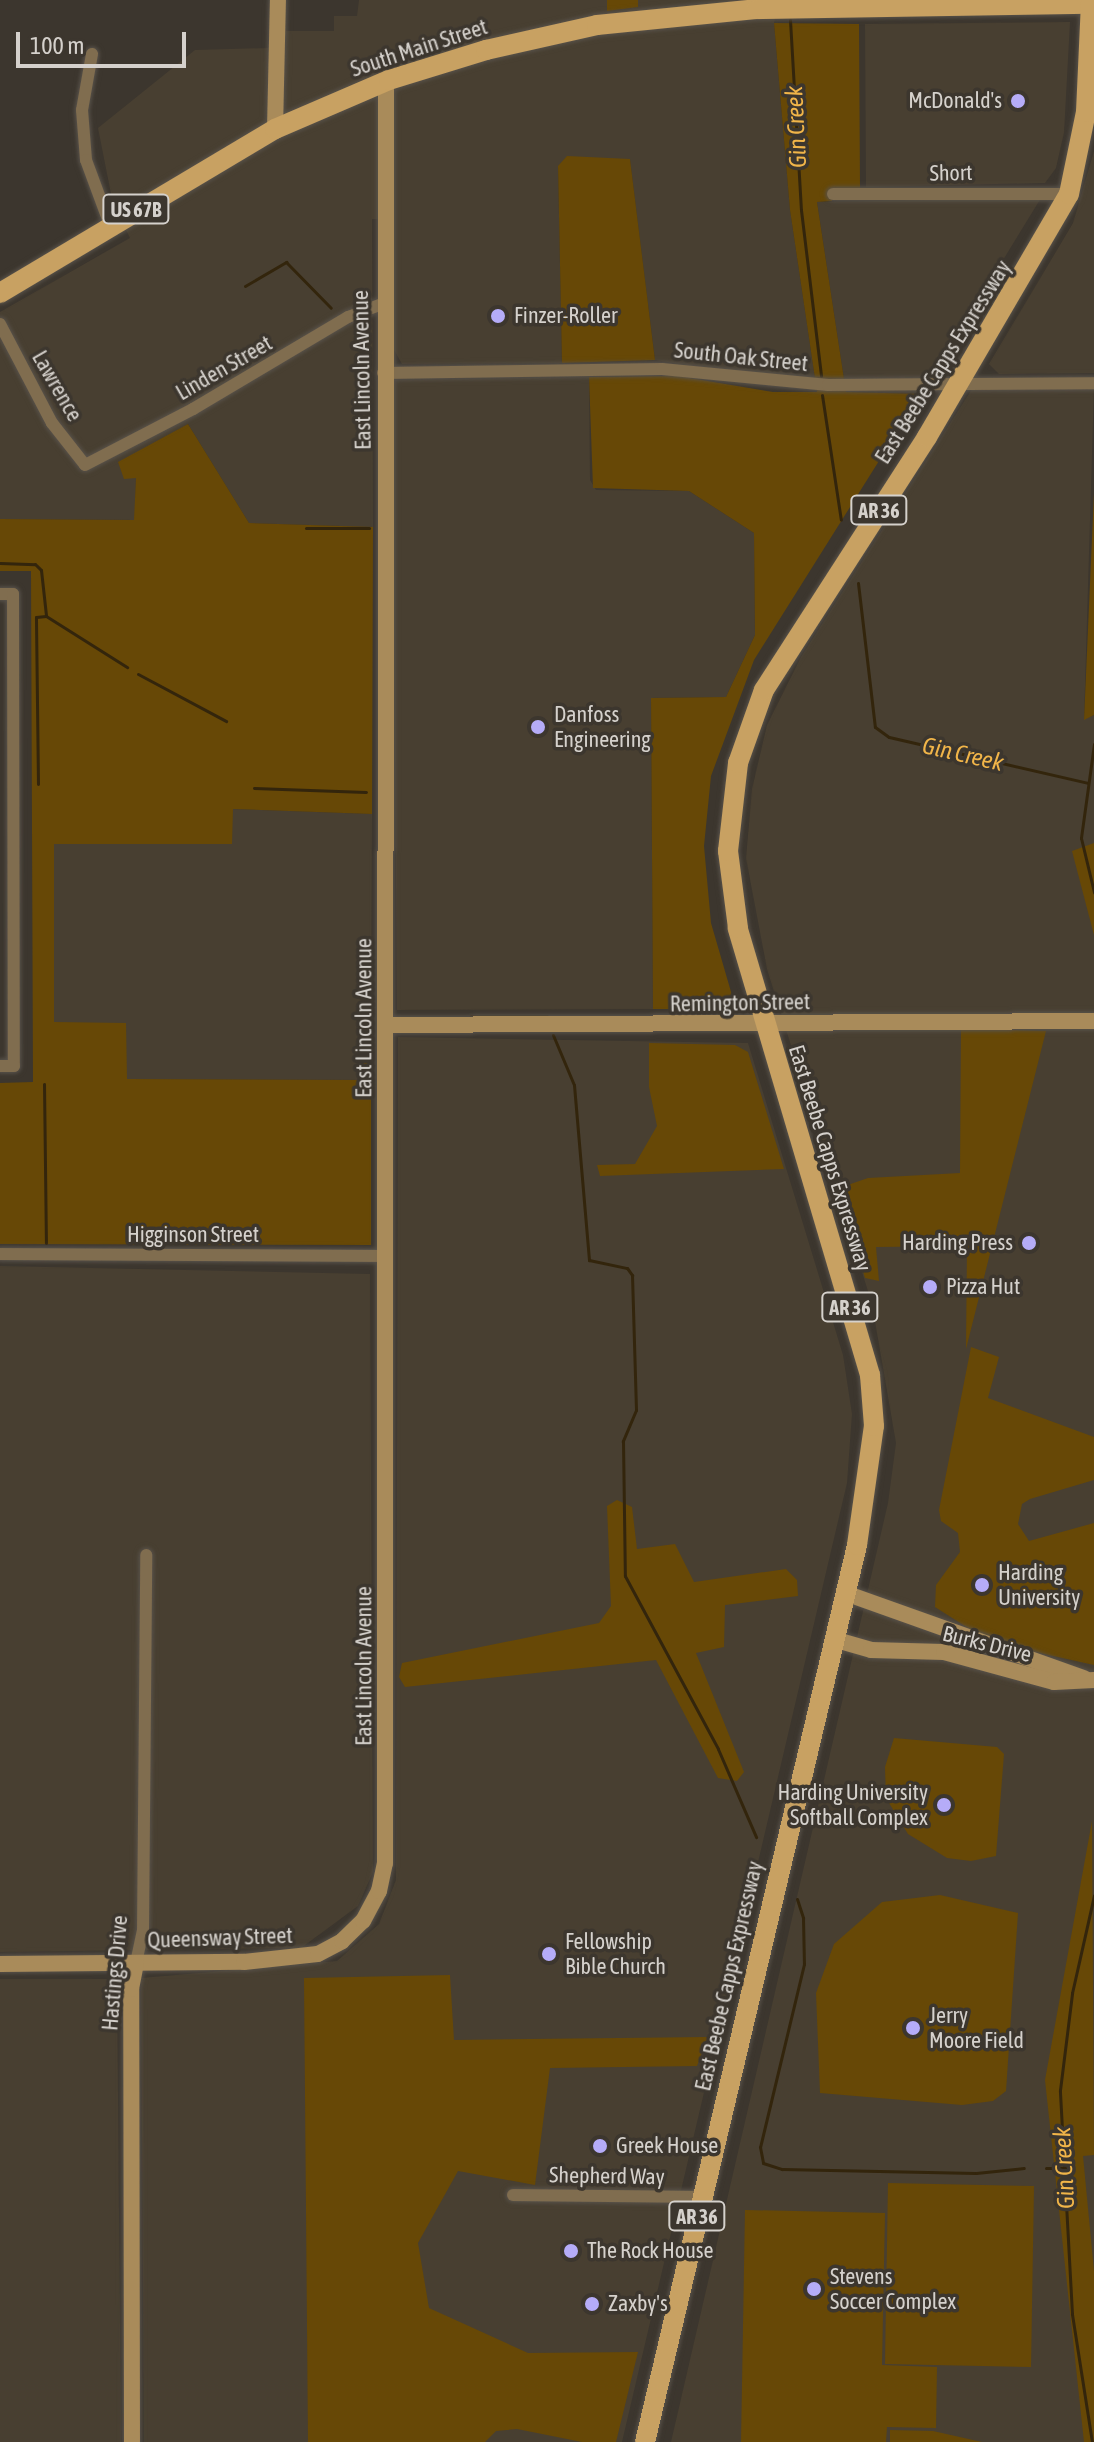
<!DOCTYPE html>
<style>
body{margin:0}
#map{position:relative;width:1094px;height:2442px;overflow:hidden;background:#3c362e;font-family:"Asap Condensed",sans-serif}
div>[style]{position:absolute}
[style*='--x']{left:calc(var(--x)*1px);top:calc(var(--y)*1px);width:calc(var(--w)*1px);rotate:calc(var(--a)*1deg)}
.built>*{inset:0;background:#483f31}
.green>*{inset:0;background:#674806}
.stream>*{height:3px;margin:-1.5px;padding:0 1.5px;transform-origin:1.5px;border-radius:1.5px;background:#33250c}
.roads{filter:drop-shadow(0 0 2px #58524a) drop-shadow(0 0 2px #58524a)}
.street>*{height:12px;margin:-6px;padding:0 6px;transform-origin:6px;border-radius:6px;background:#806d4f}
.secondary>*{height:16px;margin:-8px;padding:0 8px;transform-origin:8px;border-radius:8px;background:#a98b5a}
.primary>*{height:20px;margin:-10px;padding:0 10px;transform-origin:10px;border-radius:10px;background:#c8a162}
.dots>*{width:22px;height:22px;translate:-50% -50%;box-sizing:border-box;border:4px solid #3c362e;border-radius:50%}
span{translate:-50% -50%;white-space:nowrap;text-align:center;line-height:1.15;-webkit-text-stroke:7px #3c362e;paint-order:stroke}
.shield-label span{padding:2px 6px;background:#3c362e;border:2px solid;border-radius:6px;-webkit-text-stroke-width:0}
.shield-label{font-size:20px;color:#d5d1cc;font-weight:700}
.street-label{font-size:22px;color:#d5d1cc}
.poi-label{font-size:22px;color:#d5d1cc}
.right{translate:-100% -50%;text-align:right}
.left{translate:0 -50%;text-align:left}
.water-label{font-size:24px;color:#f1b549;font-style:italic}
.scale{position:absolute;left:16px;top:32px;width:170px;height:36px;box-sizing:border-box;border:4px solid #d5d1cc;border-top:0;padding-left:10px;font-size:24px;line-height:28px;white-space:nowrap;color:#d5d1cc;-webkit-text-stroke:6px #3c362e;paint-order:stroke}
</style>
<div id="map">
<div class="built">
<div style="clip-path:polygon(359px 0,779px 0,774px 23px,790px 210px,815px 378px,759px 377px,655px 360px,630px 160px,558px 166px,562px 363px,402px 364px,393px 348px,392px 219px,372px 219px,373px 527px,249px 523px,188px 424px,136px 478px,135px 520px,0 519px,0 312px,130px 238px,113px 204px,98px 128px,195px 50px,268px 48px,282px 31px,334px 31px,334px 16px,357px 16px)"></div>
<div style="clip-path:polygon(1070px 22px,1064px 133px,1056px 168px,1045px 183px,866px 187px,865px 24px)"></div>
<div style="clip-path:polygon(1094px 151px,1094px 373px,999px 374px,989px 364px,1073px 223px)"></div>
<div style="clip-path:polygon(1041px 198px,921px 394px,846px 392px,817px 202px)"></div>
<div style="clip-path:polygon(589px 377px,590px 480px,596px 490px,689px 491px,754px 533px,755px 635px,726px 697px,651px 698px,653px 1009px,397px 1010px,392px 380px)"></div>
<div style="clip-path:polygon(1094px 388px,1084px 719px,1094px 715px,1094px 2442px,671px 2442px,888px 1503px,896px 1443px,872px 1304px,767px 969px,746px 858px,752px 789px,767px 725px,801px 657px,972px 389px)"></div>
<div style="clip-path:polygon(232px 809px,372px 814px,371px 1013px,363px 1014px,363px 1080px,126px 1079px,54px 1022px,54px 844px,232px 844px)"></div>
<div style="clip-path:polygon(398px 1037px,748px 1043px,843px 1355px,852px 1414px,847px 1483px,622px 2442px,144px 2442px,141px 1978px,337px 1961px,379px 1924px,396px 1880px)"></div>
<div style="clip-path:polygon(0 1266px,370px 1274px,373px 1872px,358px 1906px,301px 1948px,0 1952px)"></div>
<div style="clip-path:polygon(0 1979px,117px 1979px,121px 2442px,0 2442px)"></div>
</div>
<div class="green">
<div style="clip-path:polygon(607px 0,638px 0,638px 7px,607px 11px)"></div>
<div style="clip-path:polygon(774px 23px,859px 24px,860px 188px,832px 188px,832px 201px,817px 202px,846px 392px,921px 394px,754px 660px,711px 776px,704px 846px,711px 923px,736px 1009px,653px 1009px,651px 698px,726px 697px,755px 635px,754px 533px,689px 491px,593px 488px,589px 377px,678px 376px,773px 392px,817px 392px,790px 210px)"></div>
<div style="clip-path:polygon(567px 156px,630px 159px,655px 360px,562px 363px,558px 166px)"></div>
<div style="clip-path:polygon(188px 424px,249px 523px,373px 527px,372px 814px,233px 809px,232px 844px,54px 844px,54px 1022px,126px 1023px,127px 1079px,362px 1080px,363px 1013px,371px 1013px,371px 1245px,0 1244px,0 1083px,33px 1082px,31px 571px,0 571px,0 519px,134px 520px,136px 478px,124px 479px,118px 462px)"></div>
<div style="clip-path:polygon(1094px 493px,1094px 715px,1084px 720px)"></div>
<div style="clip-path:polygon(1094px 843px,1094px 935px,1072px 851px)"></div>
<div style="clip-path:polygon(961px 1029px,1046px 1031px,966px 1349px,967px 1246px,876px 1247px,879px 1281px,865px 1278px,839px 1188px,868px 1178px,960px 1173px)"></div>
<div style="clip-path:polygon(649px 1043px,735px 1045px,748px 1052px,784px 1169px,600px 1176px,597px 1165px,635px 1164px,657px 1126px,649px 1087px)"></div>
<div style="clip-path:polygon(971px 1347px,999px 1357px,988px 1398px,1094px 1437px,1094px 1480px,1030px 1499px,1022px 1504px,1018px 1524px,1029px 1541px,1094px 1523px,1094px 1665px,990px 1642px,935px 1607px,936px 1585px,960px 1552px,958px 1533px,941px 1521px,939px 1510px)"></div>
<div style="clip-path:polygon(617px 1500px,632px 1507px,637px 1549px,675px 1544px,694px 1582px,786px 1569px,797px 1580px,798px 1596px,725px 1605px,724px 1647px,696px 1653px,744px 1772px,737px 1781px,718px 1778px,656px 1660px,405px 1687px,399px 1677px,402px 1663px,599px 1623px,611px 1606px,607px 1506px)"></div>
<div style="clip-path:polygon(894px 1738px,997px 1747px,1004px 1754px,996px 1856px,971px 1861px,947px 1858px,908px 1834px,886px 1798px,885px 1767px)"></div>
<div style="clip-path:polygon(1092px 1821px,1094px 2155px,1083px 2156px,1094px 2271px,1094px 2442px,1084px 2442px,1045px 2080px)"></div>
<div style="clip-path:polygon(940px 1895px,1018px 1913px,1006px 2091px,993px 2101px,962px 2105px,820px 2093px,816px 1993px,834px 1944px,882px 1902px)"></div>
<div style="clip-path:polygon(450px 1975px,454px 2040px,708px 2037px,697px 2066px,550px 2068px,535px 2185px,458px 2171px,418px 2243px,429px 2308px,528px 2353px,638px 2352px,616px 2442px,582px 2442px,517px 2429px,496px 2431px,485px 2442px,308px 2442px,304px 1978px)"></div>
<div style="clip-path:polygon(888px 2183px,1034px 2186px,1031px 2367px,885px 2364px)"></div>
<div style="clip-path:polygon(745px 2210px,885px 2213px,882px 2365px,937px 2367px,936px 2428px,887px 2427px,886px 2442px,741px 2442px)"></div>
<div style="clip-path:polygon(890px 2430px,933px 2431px,982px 2442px,890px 2442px)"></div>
</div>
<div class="stream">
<div style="--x:790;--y:20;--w:190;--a:86.7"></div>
<div style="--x:801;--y:210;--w:167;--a:83.1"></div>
<div style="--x:245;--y:286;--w:48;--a:-30.3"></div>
<div style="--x:286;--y:262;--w:64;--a:45.6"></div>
<div style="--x:822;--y:395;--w:126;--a:81.4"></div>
<div style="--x:306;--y:528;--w:63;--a:0"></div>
<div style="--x:0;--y:563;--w:35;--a:2"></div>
<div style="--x:35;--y:564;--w:8;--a:45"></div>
<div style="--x:41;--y:570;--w:45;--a:83.7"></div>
<div style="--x:858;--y:583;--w:145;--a:83.3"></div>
<div style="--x:875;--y:727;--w:17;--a:36"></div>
<div style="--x:889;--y:737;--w:204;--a:13"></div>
<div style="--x:138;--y:674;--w:100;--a:28.1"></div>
<div style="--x:1094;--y:744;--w:95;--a:97.9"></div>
<div style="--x:1081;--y:838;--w:56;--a:76.5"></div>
<div style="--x:38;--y:784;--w:167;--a:-90.7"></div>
<div style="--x:36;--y:617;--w:10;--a:-6"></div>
<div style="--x:46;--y:616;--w:96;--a:32.2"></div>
<div style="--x:254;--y:788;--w:112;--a:2"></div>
<div style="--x:471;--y:1016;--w:76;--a:0"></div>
<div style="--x:553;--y:1035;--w:54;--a:67.2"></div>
<div style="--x:574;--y:1085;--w:176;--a:85.1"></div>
<div style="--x:589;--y:1260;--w:39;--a:12"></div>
<div style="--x:627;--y:1268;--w:9;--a:54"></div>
<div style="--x:632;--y:1275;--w:135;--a:88.3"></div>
<div style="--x:636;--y:1410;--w:34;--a:113"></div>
<div style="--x:623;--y:1441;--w:135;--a:89.2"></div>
<div style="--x:625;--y:1576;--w:196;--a:61.7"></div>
<div style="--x:718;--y:1749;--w:96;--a:66.6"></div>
<div style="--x:44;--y:1084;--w:159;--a:89.3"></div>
<div style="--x:797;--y:1899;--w:20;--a:72"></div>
<div style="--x:803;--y:1918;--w:46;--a:88.8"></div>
<div style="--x:804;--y:1964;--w:188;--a:103.5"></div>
<div style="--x:760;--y:2147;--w:16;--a:79"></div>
<div style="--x:763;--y:2163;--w:20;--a:18"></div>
<div style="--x:782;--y:2169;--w:194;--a:1.2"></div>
<div style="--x:976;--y:2173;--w:48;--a:-5.9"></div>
<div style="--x:1046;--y:2168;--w:20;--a:0"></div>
<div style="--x:1092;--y:2442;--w:130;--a:-98.9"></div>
<div style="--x:1072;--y:2314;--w:224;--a:-93.1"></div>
<div style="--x:1060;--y:2090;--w:98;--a:-82.9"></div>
<div style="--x:1072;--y:1993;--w:100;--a:-77.3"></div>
</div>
<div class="roads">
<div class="street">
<div style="--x:92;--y:54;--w:57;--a:100.1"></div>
<div style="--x:82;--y:110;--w:50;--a:85.4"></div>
<div style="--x:86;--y:160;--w:69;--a:69.7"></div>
<div style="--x:833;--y:194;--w:236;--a:0"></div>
<div style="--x:0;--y:324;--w:112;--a:62.3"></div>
<div style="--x:52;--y:423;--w:53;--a:51.8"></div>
<div style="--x:85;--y:465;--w:122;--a:-27.4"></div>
<div style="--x:193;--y:409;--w:180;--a:-30.7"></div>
<div style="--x:348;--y:317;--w:36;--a:-21"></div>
<div style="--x:383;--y:373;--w:279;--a:-0.8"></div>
<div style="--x:662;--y:369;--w:167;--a:5.5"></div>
<div style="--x:828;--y:385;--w:266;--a:-0.4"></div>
<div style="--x:0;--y:594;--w:13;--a:0"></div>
<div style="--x:13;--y:594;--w:472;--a:89.9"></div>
<div style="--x:14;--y:1066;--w:14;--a:180"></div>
<div style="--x:0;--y:1254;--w:386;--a:0.3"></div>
<div style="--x:136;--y:1963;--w:33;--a:-78"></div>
<div style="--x:143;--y:1931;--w:376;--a:-89.5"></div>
<div style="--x:513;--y:2195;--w:189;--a:0.6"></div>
</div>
<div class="secondary">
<div style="--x:275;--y:129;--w:129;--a:-88.7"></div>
<div style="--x:386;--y:1025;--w:708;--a:-0.32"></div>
<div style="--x:845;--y:1593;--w:254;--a:19.6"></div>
<div style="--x:833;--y:1639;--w:40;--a:16"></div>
<div style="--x:871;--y:1650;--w:73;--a:1.6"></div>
<div style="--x:944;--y:1652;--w:114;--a:15.3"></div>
<div style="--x:1054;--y:1682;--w:40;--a:-2.9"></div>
<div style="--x:0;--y:1964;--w:244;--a:-0.5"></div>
<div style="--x:244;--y:1962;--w:74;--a:-6.2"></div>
<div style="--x:318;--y:1954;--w:27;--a:-28"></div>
<div style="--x:342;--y:1941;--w:29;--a:-44"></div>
<div style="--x:363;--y:1921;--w:34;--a:-62"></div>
<div style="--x:379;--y:1891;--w:29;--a:-78"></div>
<div style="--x:385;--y:1863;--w:1782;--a:-89.97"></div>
<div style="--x:132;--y:2442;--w:453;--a:-90.1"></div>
<div style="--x:131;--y:1989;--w:26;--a:-79"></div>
</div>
<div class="primary">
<div style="--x:0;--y:293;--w:320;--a:-30.8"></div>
<div style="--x:275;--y:129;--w:124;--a:-23.3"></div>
<div style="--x:389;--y:80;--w:102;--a:-17.2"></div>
<div style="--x:486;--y:50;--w:114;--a:-12.7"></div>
<div style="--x:597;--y:25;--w:162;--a:-5.7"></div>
<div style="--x:758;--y:9;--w:336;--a:-0.9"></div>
<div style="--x:645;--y:2442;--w:922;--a:-76.7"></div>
<div style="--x:857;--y:1545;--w:120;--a:-81.9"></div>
<div style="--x:874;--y:1426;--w:51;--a:-94.5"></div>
<div style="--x:870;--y:1375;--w:466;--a:-106.5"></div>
<div style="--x:738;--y:928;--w:78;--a:-97.4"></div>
<div style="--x:728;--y:851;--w:89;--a:-83.5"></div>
<div style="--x:738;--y:763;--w:77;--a:-70.4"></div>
<div style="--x:764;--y:690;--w:301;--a:-57.2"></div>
<div style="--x:927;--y:437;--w:281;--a:-59.7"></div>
<div style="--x:1069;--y:194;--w:84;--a:-78.3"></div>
<div style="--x:1086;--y:112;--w:112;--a:-87.4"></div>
</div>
</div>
<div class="dots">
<div style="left:1018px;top:101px;background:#b5acf8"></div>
<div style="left:498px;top:316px;background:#b5acf8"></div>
<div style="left:538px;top:727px;background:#b5acf8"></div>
<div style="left:1029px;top:1243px;background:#b5acf8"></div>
<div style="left:930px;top:1287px;background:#b5acf8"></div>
<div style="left:982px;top:1585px;background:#b5acf8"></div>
<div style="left:944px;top:1805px;background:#b5acf8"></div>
<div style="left:549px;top:1954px;background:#b5acf8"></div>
<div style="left:913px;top:2028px;background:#b5acf8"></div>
<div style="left:600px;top:2146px;background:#b5acf8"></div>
<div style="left:571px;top:2251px;background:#b5acf8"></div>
<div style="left:814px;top:2289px;background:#b5acf8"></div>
<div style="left:592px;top:2304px;background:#b5acf8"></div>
</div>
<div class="shield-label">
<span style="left:136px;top:209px">US 67B</span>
<span style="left:879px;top:510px">AR 36</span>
<span style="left:850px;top:1307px">AR 36</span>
<span style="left:697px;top:2216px">AR 36</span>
</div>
<div class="street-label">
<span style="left:419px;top:48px;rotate:-18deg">South Main Street</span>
<span style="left:951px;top:173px;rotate:-1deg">Short</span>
<span style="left:741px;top:357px;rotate:6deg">South Oak Street</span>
<span style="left:943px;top:362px;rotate:-58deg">East Beebe Capps Expressway</span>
<span style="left:224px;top:368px;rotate:-30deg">Linden Street</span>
<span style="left:362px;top:370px;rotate:-91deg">East Lincoln Avenue</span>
<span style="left:57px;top:386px;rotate:60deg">Lawrence</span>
<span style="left:740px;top:1003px;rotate:-1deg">Remington Street</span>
<span style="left:364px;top:1018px;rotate:-90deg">East Lincoln Avenue</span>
<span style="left:830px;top:1158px;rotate:73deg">East Beebe Capps Expressway</span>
<span style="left:193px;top:1235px">Higginson Street</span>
<span style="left:987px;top:1644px;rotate:14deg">Burks Drive</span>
<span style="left:364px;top:1666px;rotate:-90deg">East Lincoln Avenue</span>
<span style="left:220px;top:1938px;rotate:-2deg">Queensway Street</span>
<span style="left:115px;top:1973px;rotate:-85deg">Hastings Drive</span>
<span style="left:729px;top:1976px;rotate:-77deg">East Beebe Capps Expressway</span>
<span style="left:607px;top:2176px;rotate:1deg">Shepherd Way</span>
</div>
<div class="poi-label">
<span class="right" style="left:1002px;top:101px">McDonald's</span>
<span class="left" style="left:514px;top:316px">Finzer-Roller</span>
<span class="left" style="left:554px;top:727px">Danfoss<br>Engineering</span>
<span class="right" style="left:1013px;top:1243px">Harding Press</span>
<span class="left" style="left:946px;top:1287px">Pizza Hut</span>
<span class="left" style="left:998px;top:1585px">Harding<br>University</span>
<span class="right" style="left:928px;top:1805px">Harding University<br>Softball Complex</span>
<span class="left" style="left:565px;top:1954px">Fellowship<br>Bible Church</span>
<span class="left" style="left:929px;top:2028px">Jerry<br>Moore Field</span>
<span class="left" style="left:616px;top:2146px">Greek House</span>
<span class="left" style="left:587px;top:2251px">The Rock House</span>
<span class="left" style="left:830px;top:2289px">Stevens<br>Soccer Complex</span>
<span class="left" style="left:608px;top:2304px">Zaxby's</span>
</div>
<div class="water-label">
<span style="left:796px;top:127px;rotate:-93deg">Gin Creek</span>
<span style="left:963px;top:754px;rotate:13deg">Gin Creek</span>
<span style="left:1064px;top:2168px;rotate:-93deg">Gin Creek</span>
</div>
<div class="scale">100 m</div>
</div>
